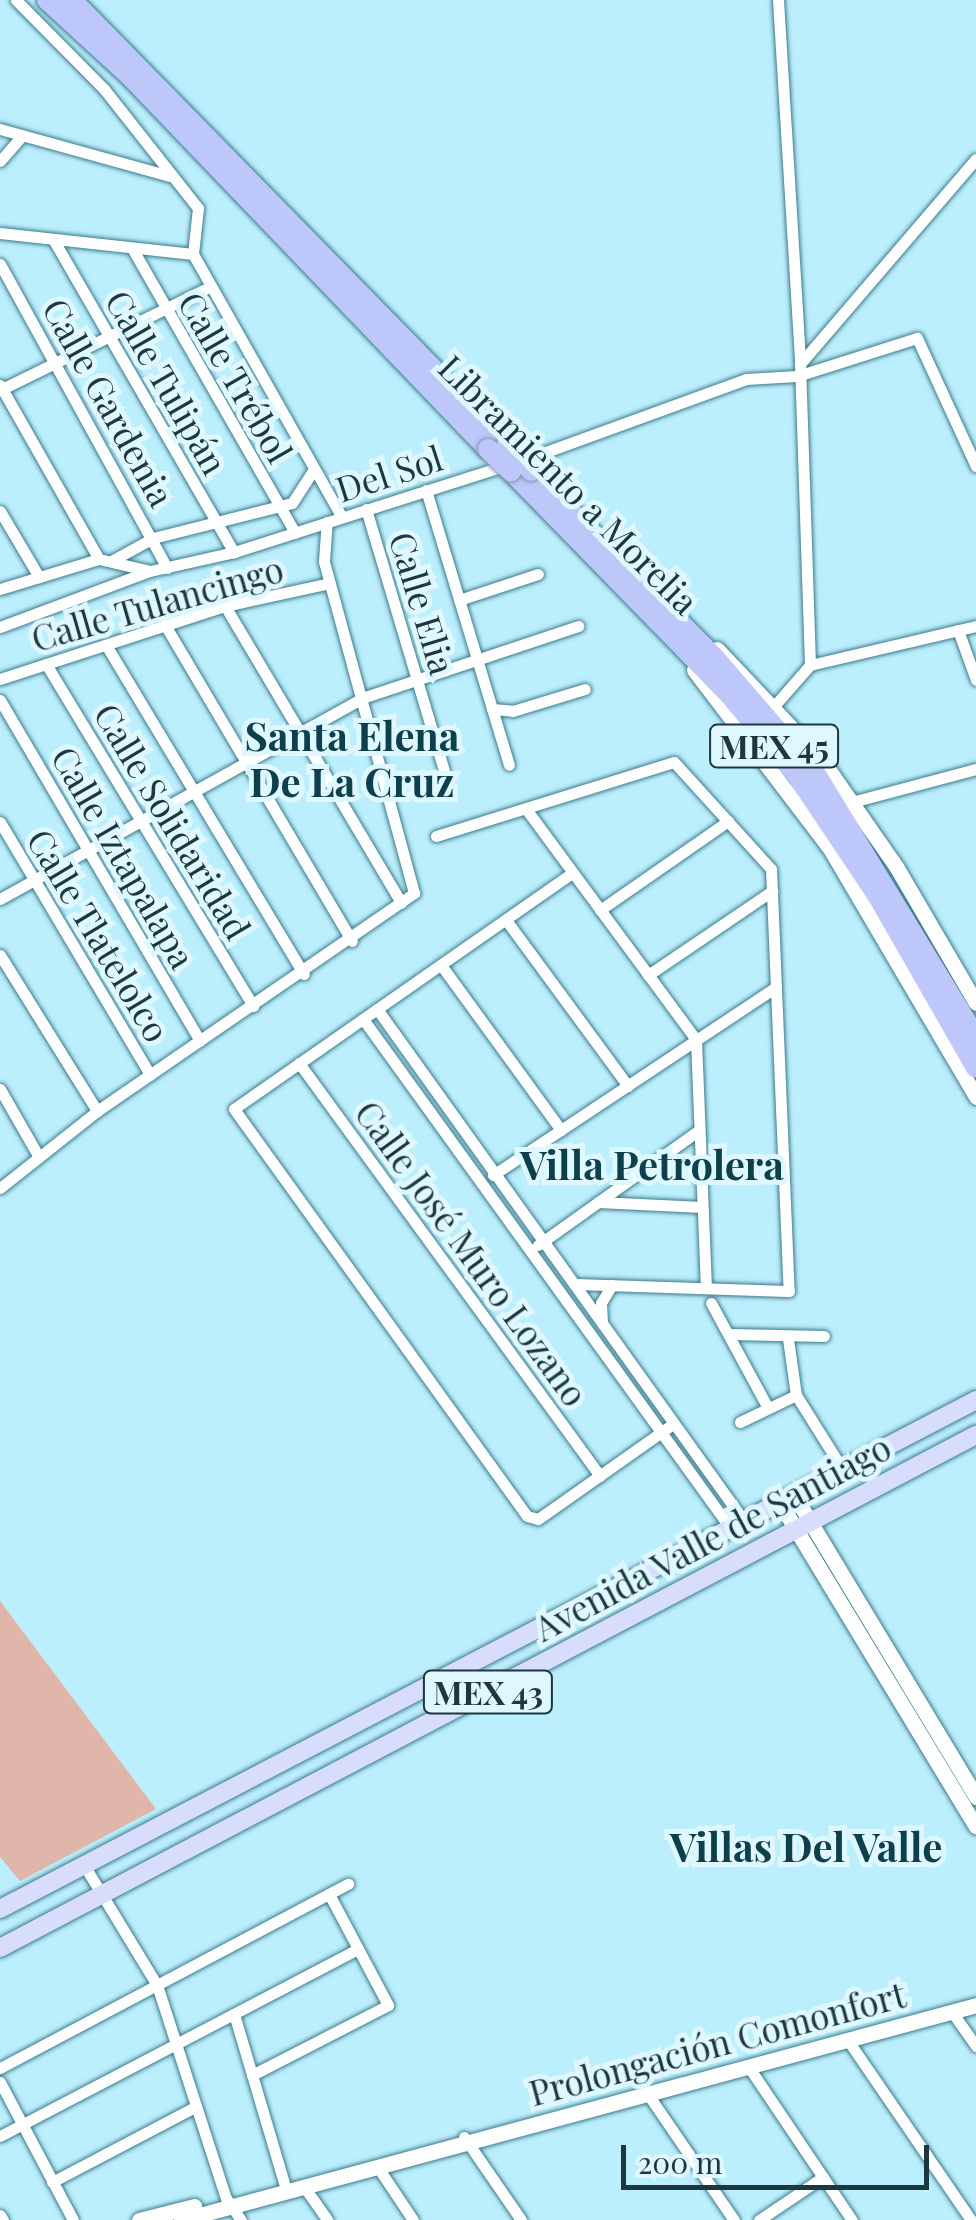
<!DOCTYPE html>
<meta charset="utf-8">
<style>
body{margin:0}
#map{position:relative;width:976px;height:2220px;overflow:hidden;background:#bceffd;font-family:"Playfair Display",serif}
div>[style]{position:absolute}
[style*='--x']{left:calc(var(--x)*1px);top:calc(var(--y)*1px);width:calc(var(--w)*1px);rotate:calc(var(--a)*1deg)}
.green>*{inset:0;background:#e0b6aa}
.roads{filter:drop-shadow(0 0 2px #3c7b8b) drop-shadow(0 0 2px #3c7b8b)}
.street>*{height:11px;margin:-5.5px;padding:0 5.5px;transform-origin:5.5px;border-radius:5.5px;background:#fff}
.secondary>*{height:15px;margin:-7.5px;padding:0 7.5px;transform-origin:7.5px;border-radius:7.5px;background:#fff}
.primary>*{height:18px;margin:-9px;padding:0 9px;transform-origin:9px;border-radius:9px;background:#d8ddfc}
.highway>*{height:20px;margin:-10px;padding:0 10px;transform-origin:10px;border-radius:10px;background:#bec7fa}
.bridges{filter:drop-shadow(0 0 2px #8595b8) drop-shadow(0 0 2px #8595b8)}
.highway-bridge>*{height:20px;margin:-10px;padding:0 10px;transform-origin:10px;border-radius:10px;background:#bec7fa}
span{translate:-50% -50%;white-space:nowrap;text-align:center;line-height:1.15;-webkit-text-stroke:10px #dff8ff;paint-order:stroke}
.shield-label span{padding:2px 8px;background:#dff8ff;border:2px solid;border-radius:8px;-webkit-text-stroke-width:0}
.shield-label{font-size:32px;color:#1c373e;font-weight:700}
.street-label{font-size:35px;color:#1c373e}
.quarter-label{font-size:40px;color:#0d404c;font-weight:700}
.scale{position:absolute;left:621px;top:2145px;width:308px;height:45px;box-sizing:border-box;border:5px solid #1c373e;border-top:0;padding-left:12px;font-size:30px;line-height:35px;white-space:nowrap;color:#1c373e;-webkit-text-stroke:8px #dff8ff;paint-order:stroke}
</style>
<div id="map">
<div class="green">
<div style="clip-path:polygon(0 1601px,156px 1809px,20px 1881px,0 1857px)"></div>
</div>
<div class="roads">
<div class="street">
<div style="--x:16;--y:0;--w:125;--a:45.3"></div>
<div style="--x:104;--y:89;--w:152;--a:51.7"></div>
<div style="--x:198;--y:208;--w:46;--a:96.2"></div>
<div style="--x:778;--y:0;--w:365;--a:86.5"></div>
<div style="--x:0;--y:129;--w:176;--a:15.5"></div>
<div style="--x:0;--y:161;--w:33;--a:-49"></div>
<div style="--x:0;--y:233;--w:194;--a:6.2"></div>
<div style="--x:53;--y:239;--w:362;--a:60"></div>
<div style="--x:132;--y:248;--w:328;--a:60.2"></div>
<div style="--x:193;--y:254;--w:302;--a:60.5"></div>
<div style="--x:0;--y:264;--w:347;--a:61.2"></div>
<div style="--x:0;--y:385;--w:200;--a:60.4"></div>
<div style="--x:0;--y:390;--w:233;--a:-26.2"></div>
<div style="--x:426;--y:490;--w:287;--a:73.2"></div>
<div style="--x:366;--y:509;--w:273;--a:73.4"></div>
<div style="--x:0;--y:511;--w:77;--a:59.4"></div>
<div style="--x:113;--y:560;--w:46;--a:-28.8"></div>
<div style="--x:153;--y:538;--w:143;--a:-14.1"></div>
<div style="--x:292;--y:503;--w:38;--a:-57"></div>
<div style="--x:0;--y:589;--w:103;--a:-16.9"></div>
<div style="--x:99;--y:559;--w:52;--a:13.2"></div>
<div style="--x:459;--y:600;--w:83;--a:-18.2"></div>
<div style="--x:225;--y:606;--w:345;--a:59.3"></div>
<div style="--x:165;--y:625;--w:367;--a:59.4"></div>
<div style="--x:0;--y:627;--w:160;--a:-20.5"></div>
<div style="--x:150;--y:571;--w:86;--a:-12.7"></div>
<div style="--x:234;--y:552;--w:313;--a:-17.7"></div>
<div style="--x:532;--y:457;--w:228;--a:-20"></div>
<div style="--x:746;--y:379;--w:51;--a:-3.4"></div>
<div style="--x:797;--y:376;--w:126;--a:-17.6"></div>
<div style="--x:917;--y:338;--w:141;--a:65.3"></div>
<div style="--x:958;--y:630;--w:53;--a:70.2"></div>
<div style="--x:106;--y:645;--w:384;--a:59"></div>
<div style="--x:46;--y:664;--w:400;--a:58.8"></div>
<div style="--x:810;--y:665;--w:171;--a:-13.2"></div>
<div style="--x:0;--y:679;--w:237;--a:-18"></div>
<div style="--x:225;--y:606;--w:107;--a:-12.4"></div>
<div style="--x:0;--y:700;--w:395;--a:59.6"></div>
<div style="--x:775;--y:705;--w:53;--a:-48.8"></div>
<div style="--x:810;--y:665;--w:301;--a:-91.9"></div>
<div style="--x:800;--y:364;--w:270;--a:-49.4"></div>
<div style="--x:492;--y:709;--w:21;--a:5"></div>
<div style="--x:513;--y:711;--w:75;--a:-17"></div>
<div style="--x:852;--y:802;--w:128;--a:-14.9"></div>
<div style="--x:526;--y:809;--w:287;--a:53.6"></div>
<div style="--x:696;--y:1040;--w:248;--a:87.7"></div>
<div style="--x:0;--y:822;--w:294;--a:59.3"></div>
<div style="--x:436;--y:836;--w:249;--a:-17.3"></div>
<div style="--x:674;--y:762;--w:144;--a:47.8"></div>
<div style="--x:771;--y:869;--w:422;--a:87.6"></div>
<div style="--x:789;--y:1291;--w:215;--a:-178.1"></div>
<div style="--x:572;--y:873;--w:412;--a:145.1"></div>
<div style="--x:234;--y:1109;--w:501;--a:54.25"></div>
<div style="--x:527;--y:1516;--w:11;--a:15"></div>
<div style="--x:538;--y:1519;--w:166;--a:-35.2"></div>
<div style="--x:0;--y:899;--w:414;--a:-29"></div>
<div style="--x:362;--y:698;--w:228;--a:-18.4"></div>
<div style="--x:600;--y:910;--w:156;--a:-34.8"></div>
<div style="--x:506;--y:920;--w:206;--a:53.7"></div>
<div style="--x:0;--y:955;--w:184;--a:58.1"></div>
<div style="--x:441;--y:965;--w:204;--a:54"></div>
<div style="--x:648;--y:975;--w:150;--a:-34.1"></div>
<div style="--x:377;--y:1009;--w:630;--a:54.37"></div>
<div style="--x:363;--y:1019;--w:629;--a:54.19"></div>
<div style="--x:299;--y:1063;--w:511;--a:53.91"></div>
<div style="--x:0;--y:1089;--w:78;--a:60.2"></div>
<div style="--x:493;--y:1175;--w:340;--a:-33.6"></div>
<div style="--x:0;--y:1188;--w:124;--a:-38.4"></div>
<div style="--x:97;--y:1111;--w:385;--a:-34.5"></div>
<div style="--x:414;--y:893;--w:344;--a:-105.2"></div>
<div style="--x:324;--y:561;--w:39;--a:-86"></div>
<div style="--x:598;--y:1202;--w:104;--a:2.8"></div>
<div style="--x:538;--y:1245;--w:198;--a:-35.5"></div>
<div style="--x:711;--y:1303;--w:119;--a:61.5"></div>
<div style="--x:602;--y:1322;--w:19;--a:-93"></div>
<div style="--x:601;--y:1303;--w:21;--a:-59"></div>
<div style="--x:730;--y:1334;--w:94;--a:1.2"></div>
<div style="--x:788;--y:1339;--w:57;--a:81.9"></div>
<div style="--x:796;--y:1395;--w:89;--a:57.9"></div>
<div style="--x:740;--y:1422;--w:62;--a:-25.7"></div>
<div style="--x:84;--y:1865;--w:140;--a:58.7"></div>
<div style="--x:157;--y:1985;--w:224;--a:72.1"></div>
<div style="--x:226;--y:2198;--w:27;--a:56"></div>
<div style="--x:952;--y:2012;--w:42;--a:54.8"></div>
<div style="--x:234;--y:2014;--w:176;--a:73.5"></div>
<div style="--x:847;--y:2039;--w:219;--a:55.6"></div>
<div style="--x:748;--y:2066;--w:186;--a:56"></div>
<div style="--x:0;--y:2068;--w:394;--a:-27.9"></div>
<div style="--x:252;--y:2075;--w:153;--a:-27.2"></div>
<div style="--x:388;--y:2005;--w:126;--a:-118"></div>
<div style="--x:0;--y:2082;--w:156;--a:62.1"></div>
<div style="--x:647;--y:2093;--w:154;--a:55.6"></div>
<div style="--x:0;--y:2136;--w:404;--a:-27.6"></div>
<div style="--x:464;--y:2137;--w:101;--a:55.5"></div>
<div style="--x:379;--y:2169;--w:61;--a:56.3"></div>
<div style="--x:52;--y:2182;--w:161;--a:-27.7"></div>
<div style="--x:305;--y:2188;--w:39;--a:55"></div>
<div style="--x:0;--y:2215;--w:6;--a:59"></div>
<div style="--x:759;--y:2220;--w:77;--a:-33.9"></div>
</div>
<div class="secondary">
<div style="--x:717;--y:649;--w:153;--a:46.6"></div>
<div style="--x:822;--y:760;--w:131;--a:55.2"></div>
<div style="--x:897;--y:868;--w:156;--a:59.7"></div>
<div style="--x:694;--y:670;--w:223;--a:52.7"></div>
<div style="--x:829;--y:847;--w:290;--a:59.5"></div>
<div style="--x:794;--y:1495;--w:353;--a:58.9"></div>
<div style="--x:780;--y:1503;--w:378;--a:58.8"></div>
<div style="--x:139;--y:2220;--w:57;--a:-14.3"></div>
<div style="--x:181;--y:2220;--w:824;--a:-15.13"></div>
</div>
<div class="primary">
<div style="--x:0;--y:1909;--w:1101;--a:-27.54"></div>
<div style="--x:0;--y:1948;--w:1103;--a:-27.73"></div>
</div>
<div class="highway">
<div style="--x:47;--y:0;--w:113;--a:42.5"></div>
<div style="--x:130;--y:76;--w:517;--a:46.18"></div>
<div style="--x:72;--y:0;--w:622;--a:45.59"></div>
<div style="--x:511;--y:471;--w:310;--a:45.7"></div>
<div style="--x:728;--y:693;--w:106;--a:50"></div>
<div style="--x:796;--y:774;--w:146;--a:56.2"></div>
<div style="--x:877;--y:895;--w:199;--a:60.2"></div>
<div style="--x:531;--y:471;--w:262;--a:45.5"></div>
<div style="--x:715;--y:658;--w:156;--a:49.2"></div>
<div style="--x:817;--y:776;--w:306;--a:58.7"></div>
</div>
</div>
<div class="bridges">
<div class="highway-bridge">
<div style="--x:507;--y:444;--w:36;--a:48"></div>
<div style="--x:488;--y:449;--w:32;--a:44"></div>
</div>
</div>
<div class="shield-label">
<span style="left:774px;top:746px">MEX 45</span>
<span style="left:488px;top:1692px">MEX 43</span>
</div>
<div class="street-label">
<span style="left:236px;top:377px;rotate:60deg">Calle Trébol</span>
<span style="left:167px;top:382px;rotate:60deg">Calle Tulipán</span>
<span style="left:109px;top:402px;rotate:61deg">Calle Gardenia</span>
<span style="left:389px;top:473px;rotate:-18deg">Del Sol</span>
<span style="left:569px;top:484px;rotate:45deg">Libramiento a Morelia</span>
<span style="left:157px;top:603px;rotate:-16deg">Calle Tulancingo</span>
<span style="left:423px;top:603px;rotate:73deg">Calle Elia</span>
<span style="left:173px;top:821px;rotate:59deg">Calle Solidaridad</span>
<span style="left:124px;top:857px;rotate:60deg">Calle Iztapalapa</span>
<span style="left:99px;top:935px;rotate:59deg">Calle Tlatelolco</span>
<span style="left:472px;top:1253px;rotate:54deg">Calle José Muro Lozano</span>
<span style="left:712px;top:1537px;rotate:-28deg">Avenida Valle de Santiago</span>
<span style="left:717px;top:2043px;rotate:-15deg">Prolongación Comonfort</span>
</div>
<div class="quarter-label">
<span style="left:352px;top:758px">Santa Elena<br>De La Cruz</span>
<span style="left:652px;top:1164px">Villa Petrolera</span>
<span style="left:806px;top:1846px">Villas Del Valle</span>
</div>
<div class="scale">200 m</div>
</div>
